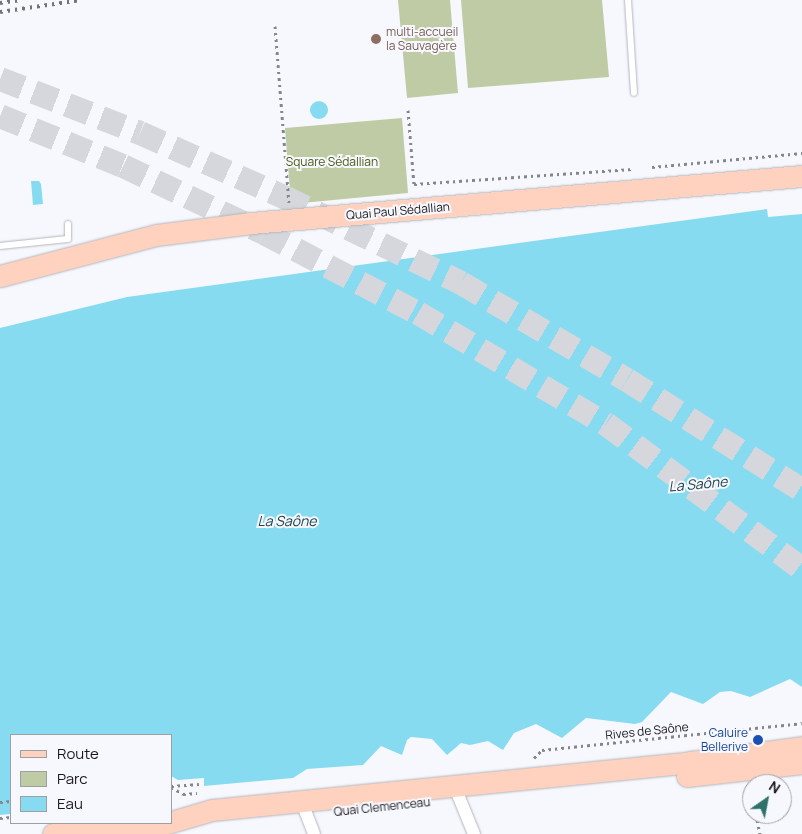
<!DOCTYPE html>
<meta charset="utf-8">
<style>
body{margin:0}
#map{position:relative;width:802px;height:834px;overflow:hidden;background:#f7f8fe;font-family:Manrope,sans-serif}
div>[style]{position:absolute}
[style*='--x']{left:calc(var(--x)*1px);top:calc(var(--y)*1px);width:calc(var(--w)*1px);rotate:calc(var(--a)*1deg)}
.green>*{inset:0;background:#bfcba5}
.water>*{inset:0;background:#86dbf1}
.round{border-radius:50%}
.highway-tunnel>*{height:24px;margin-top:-12px;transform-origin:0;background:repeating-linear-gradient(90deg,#d6d7dc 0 24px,transparent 0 36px)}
.path>*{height:3px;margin-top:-1.5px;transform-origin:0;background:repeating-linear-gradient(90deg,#86868a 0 2.5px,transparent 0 6.5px)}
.roads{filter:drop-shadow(0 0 1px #b4b5bc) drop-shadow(0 0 1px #b4b5bc)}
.lane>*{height:6px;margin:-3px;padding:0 3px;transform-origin:3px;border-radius:3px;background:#fff}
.street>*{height:12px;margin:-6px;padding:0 6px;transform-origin:6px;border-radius:6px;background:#fff}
.primary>*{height:21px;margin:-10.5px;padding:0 10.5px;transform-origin:10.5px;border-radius:10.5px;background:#fed2be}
.rail>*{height:4px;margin-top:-2px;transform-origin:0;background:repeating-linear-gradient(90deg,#737478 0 2.5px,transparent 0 7.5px)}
.dots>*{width:14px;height:14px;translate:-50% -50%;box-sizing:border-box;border:2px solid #f7f8fe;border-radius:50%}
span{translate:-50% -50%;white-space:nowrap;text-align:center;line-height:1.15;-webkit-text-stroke:4px #f7f8fe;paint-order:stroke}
.education-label{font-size:12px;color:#785e54}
.left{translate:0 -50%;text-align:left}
.park-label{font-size:12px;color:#495913}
.street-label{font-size:12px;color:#19191c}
.transit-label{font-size:12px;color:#164399}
.right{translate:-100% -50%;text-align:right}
.water-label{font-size:14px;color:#1e454f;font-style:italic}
.legend{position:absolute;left:10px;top:734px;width:162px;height:90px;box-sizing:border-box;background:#f7f8fe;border:1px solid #9e9fa4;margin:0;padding:6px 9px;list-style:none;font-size:15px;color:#19191c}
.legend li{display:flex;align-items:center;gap:10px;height:25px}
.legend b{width:25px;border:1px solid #9e9fa4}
.north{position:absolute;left:742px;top:774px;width:50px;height:50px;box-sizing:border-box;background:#f7f8fe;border:1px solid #9e9fa4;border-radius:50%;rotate:33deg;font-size:14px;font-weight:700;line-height:20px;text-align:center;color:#19191c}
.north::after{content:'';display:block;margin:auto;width:18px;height:22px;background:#2d736a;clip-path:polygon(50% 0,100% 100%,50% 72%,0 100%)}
</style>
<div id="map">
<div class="green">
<div style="clip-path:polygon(398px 0,450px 0,458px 93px,407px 98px)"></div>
<div style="clip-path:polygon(461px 0,602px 0,609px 77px,468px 88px)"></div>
<div style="clip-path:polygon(402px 118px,408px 193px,291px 204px,285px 128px)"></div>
</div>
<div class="water">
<div class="round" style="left:310px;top:101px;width:18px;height:18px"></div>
<div style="clip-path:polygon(31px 181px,39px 181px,41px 184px,43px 204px,33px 205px)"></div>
<div style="clip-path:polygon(767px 209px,768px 217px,802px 214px,802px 687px,790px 679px,750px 697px,731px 691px,720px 692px,703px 704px,671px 692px,642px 722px,635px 724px,586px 718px,562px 738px,536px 724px,514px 733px,503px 750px,488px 741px,470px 745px,461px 743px,447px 755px,432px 739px,411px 737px,407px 740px,402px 755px,381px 746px,363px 765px,307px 769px,293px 778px,204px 786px,204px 778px,178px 780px,171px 776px,171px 735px,11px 735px,11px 814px,0 815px,0 328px,127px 297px)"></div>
</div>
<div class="highway-tunnel">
<div style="--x:0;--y:79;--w:150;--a:21.1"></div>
<div style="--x:140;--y:133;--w:158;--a:24"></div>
<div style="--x:284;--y:197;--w:197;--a:25.9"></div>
<div style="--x:461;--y:283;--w:192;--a:30.3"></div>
<div style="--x:627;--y:380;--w:207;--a:32.2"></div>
<div style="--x:0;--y:116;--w:133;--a:22.1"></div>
<div style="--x:123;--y:166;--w:156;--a:25.4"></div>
<div style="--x:264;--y:233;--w:174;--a:27.5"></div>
<div style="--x:418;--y:313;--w:218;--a:30.6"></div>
<div style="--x:606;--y:424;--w:244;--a:36.5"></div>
</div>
<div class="path">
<div style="--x:275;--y:26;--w:177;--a:85.5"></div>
<div style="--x:408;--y:110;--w:74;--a:85.4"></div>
<div style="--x:414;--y:184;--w:219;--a:-3.9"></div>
<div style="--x:652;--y:167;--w:151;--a:-5.3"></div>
<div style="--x:534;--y:758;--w:11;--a:-45"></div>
<div style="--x:542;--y:750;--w:261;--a:-5.9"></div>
<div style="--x:171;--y:786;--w:28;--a:-4"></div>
<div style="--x:171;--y:787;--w:14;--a:30"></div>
<div style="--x:183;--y:794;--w:14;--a:-4"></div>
<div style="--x:0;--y:802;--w:11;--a:-5"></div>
<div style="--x:0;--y:818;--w:11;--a:-5"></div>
<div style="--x:757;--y:820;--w:14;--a:78"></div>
</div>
<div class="roads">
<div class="lane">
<div style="--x:628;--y:0;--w:93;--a:86.3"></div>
<div style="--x:0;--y:246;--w:68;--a:-5.9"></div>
<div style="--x:68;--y:239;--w:15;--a:-90"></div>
</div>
<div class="street">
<div style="--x:454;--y:785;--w:53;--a:67.8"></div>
<div style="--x:301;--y:800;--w:36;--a:69"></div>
</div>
<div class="primary">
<div style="--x:0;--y:276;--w:161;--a:-14.7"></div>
<div style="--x:156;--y:235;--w:96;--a:-7.2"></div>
<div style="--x:251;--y:223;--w:553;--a:-4.88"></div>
<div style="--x:687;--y:776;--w:116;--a:-6.4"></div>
<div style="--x:171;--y:822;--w:43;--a:-16.3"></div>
<div style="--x:212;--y:810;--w:480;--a:-5.7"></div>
<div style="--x:690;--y:762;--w:113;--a:-7.6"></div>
<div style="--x:53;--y:834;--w:116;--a:-5.5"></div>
</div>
</div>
<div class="rail">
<div style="--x:0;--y:3;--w:21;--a:-8"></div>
<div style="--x:0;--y:12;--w:82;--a:-8.4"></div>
</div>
<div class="dots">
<div style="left:376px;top:39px;background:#8d6e63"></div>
<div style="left:758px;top:740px;background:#1a4fb4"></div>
</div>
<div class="education-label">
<span class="left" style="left:386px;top:39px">multi-accueil<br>la Sauvagère</span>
</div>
<div class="park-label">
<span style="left:332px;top:162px">Square Sédallian</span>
</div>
<div class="street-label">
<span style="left:398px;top:211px;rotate:-5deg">Quai Paul Sédallian</span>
<span style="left:647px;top:731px;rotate:-6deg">Rives de Saône</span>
<span style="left:382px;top:807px;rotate:-6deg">Quai Clemenceau</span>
</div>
<div class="transit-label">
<span class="right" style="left:748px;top:740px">Caluire<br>Bellerive</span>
</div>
<div class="water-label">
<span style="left:698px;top:484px;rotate:-5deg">La Saône</span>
<span style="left:287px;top:521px">La Saône</span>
</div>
<ul class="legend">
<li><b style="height:6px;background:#fed2be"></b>Route</li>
<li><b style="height:14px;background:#bfcba5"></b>Parc</li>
<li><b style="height:14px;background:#86dbf1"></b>Eau</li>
</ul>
<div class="north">N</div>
</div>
